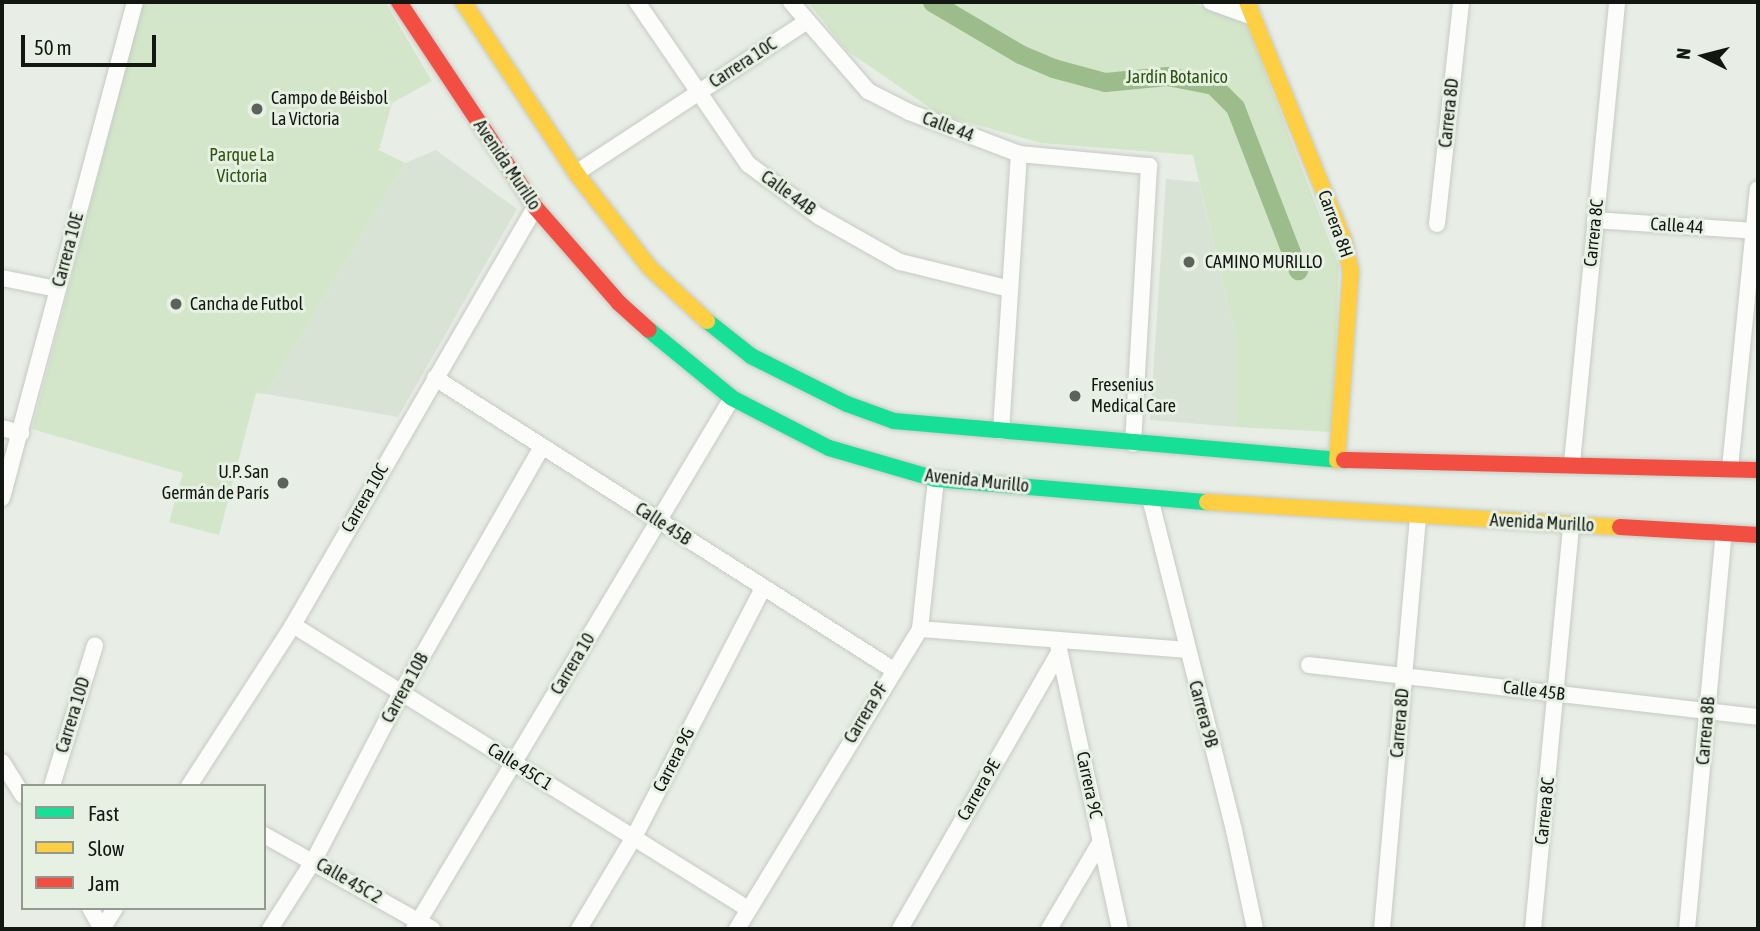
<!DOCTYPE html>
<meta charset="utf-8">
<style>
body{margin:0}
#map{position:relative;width:1760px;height:931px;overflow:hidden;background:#e8eee6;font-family:"Asap Condensed",sans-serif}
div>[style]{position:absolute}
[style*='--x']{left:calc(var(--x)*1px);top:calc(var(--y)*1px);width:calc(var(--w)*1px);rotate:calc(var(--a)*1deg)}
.built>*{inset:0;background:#d9e3d5}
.green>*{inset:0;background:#d3e6c9}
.canal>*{height:19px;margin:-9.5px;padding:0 9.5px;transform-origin:9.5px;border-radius:9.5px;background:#9dbc8c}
.roads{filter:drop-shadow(0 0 2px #c6cac4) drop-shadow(0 0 2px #c6cac4)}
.street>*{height:16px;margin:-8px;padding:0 8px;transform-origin:8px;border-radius:8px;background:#fcfcfb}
.fast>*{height:16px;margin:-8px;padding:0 8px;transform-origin:8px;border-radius:8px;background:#16e098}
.slow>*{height:16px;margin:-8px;padding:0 8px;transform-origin:8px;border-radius:8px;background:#ffcf43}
.jam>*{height:16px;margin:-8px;padding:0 8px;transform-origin:8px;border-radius:8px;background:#f24e42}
.dots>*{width:19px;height:19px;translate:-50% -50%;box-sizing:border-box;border:4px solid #e7f1e3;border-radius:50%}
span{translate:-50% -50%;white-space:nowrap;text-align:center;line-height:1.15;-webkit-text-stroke:6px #e7f1e3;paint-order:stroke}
.street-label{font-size:18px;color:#131712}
.park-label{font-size:18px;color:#2d5510}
.poi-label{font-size:18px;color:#131712}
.left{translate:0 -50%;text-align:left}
.right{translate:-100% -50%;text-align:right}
.frame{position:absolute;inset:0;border:4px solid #131712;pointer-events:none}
.legend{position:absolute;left:21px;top:784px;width:245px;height:126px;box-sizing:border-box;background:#e7f1e3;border:2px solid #929a8f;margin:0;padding:9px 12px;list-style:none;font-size:21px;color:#131712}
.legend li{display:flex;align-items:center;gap:14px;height:35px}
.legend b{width:35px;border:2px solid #929a8f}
.north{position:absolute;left:1669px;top:21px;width:70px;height:70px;-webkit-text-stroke:5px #e7f1e3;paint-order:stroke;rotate:276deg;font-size:19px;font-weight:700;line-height:28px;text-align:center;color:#131712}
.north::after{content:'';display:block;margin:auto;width:24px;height:32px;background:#131712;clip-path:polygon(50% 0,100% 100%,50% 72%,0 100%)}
.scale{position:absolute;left:21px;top:35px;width:135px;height:32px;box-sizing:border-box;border:4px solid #131712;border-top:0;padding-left:9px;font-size:21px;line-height:24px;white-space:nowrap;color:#131712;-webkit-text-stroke:5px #e7f1e3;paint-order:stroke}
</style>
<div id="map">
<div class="built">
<div style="clip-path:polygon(436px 150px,517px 209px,398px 417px,266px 394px,405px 163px)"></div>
<div style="clip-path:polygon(1166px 179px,1199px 182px,1237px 342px,1236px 427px,1150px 420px)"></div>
</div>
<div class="green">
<div style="clip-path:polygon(143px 2px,385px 2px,432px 81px,392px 103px,379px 150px,405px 163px,266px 394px,256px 393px,219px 535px,169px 522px,183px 473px,32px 429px)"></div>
<div style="clip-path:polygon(808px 2px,1189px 2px,1245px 20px,1339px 266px,1332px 432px,1236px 427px,1237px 342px,1193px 155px,1041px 143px,939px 114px,846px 50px)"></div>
</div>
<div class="canal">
<div style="--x:932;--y:2;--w:102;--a:30.6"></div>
<div style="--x:1020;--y:54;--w:36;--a:23"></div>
<div style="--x:1053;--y:68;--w:54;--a:15.1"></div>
<div style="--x:1105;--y:82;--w:62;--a:-5.5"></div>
<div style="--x:1167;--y:76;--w:47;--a:11.1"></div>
<div style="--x:1213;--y:85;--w:31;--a:45"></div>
<div style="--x:1235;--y:107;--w:175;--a:68.9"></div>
</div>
<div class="roads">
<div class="street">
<div style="--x:637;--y:2;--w:196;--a:55.6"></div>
<div style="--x:748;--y:164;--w:89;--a:36.4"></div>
<div style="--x:820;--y:217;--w:92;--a:29.4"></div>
<div style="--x:900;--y:262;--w:113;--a:13.8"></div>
<div style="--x:791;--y:2;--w:118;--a:49.1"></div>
<div style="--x:868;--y:91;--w:46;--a:27.1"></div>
<div style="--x:909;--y:112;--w:118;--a:20.9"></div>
<div style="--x:1019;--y:154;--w:131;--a:5.3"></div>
<div style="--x:1149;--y:166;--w:278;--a:93.3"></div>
<div style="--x:1211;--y:2;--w:45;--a:19.7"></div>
<div style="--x:576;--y:173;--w:273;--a:-33.3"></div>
<div style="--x:1595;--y:220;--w:163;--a:3.9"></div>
<div style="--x:1437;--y:224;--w:223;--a:-83.8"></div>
<div style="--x:2;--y:278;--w:56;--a:11.3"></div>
<div style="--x:435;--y:378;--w:542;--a:32.49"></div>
<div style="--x:2;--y:428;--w:20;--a:15"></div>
<div style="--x:1001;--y:431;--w:278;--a:-86.3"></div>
<div style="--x:1572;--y:463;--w:463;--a:-84.4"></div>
<div style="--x:1730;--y:468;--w:280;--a:-84.3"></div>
<div style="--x:2;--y:498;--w:514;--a:-74.99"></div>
<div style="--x:1150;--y:498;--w:342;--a:75.8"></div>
<div style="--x:1234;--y:830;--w:101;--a:78"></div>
<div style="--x:293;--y:625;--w:536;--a:31.97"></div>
<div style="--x:920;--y:629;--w:267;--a:4.5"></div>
<div style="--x:1057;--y:640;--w:296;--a:77.7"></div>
<div style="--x:1309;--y:665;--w:452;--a:6.6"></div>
<div style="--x:2;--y:762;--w:39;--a:58"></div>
<div style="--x:52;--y:786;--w:147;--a:-73"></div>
<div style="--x:189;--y:786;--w:192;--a:-57.1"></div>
<div style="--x:293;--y:625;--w:483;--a:-59.9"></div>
<div style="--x:264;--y:835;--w:193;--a:29.2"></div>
<div style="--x:90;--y:908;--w:24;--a:60"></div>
<div style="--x:102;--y:929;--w:25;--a:-58"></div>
<div style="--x:270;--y:929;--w:82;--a:-57.5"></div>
<div style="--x:314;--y:860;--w:188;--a:-62.5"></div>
<div style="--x:401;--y:693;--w:284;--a:-60.2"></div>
<div style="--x:414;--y:929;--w:619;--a:-59.08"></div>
<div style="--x:579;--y:929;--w:107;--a:-59.1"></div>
<div style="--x:634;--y:837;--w:280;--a:-62.6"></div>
<div style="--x:737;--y:929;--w:351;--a:-58.6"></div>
<div style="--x:920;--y:629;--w:151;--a:-83.9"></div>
<div style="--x:900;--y:929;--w:319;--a:-60.1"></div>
<div style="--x:1049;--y:929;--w:102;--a:-59.4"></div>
<div style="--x:1382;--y:929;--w:415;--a:-85"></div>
<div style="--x:1533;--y:929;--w:406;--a:-84.6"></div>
<div style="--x:1687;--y:929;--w:398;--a:-84.7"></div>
</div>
<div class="fast">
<div style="--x:707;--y:321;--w:56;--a:38.5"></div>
<div style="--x:751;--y:356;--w:107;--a:26.6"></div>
<div style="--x:847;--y:404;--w:50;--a:19.9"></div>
<div style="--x:894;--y:421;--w:452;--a:5"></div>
<div style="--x:649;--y:330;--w:107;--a:39.3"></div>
<div style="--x:732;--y:398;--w:109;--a:27.3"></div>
<div style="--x:829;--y:448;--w:111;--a:16.2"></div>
<div style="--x:936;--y:479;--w:272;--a:4.9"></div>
</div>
<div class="slow">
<div style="--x:463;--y:2;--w:205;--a:56.5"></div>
<div style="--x:576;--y:173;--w:120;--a:52.1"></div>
<div style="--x:650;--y:268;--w:78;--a:42.9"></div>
<div style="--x:1247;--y:2;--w:258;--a:67.9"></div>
<div style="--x:1344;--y:241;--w:31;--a:77"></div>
<div style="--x:1351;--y:271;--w:190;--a:94.2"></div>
<div style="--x:1207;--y:502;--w:414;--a:3.5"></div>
</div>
<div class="jam">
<div style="--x:399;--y:2;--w:246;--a:56.4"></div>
<div style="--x:535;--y:207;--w:128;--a:48.8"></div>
<div style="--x:619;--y:303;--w:40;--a:42"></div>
<div style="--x:1344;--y:460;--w:414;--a:1.4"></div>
<div style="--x:1620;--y:527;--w:138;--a:3.3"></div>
</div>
</div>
<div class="dots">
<div style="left:257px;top:109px;background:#5e625c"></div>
<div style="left:1189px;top:262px;background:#5e625c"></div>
<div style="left:176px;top:304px;background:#5e625c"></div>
<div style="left:1075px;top:396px;background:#5e625c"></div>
<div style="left:283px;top:483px;background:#5e625c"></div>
</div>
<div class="street-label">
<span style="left:743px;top:63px;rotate:-33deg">Carrera 10C</span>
<span style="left:1449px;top:113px;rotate:-84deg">Carrera 8D</span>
<span style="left:948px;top:127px;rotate:21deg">Calle 44</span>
<span style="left:507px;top:165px;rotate:56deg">Avenida Murillo</span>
<span style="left:788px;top:193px;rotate:36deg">Calle 44B</span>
<span style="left:1335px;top:224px;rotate:70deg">Carrera 8H</span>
<span style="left:1677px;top:226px;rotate:4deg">Calle 44</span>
<span style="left:1594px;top:233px;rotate:-84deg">Carrera 8C</span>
<span style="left:68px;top:250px;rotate:-75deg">Carrera 10E</span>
<span style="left:977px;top:481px;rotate:6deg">Avenida Murillo</span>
<span style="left:365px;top:498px;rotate:-60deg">Carrera 10C</span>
<span style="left:1542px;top:523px;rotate:3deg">Avenida Murillo</span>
<span style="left:663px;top:524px;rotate:33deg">Calle 45B</span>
<span style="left:573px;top:664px;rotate:-59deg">Carrera 10</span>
<span style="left:405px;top:688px;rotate:-61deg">Carrera 10B</span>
<span style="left:1534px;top:691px;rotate:7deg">Calle 45B</span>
<span style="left:866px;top:713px;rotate:-59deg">Carrera 9F</span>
<span style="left:1203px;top:714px;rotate:75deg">Carrera 9B</span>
<span style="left:73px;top:715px;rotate:-73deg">Carrera 10D</span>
<span style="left:1400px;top:723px;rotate:-85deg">Carrera 8D</span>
<span style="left:1706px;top:731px;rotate:-85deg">Carrera 8B</span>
<span style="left:674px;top:760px;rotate:-63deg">Carrera 9G</span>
<span style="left:520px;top:767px;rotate:32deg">Calle 45C 1</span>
<span style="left:1089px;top:785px;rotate:78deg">Carrera 9C</span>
<span style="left:979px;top:790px;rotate:-60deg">Carrera 9E</span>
<span style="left:1545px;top:811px;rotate:-84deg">Carrera 8C</span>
<span style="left:349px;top:881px;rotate:30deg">Calle 45C 2</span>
</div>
<div class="park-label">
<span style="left:1177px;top:77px">Jardín Botanico</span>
<span style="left:242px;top:166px">Parque La<br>Victoria</span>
</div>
<div class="poi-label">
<span class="left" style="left:271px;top:109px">Campo de Béisbol<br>La Victoria</span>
<span class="left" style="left:1205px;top:262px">CAMINO MURILLO</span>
<span class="left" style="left:190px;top:304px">Cancha de Futbol</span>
<span class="left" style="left:1091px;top:396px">Fresenius<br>Medical Care</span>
<span class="right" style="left:269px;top:483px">U.P. San<br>Germán de París</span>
</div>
<div class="frame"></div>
<ul class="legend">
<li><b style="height:9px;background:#16e098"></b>Fast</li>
<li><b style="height:9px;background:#ffcf43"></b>Slow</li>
<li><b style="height:9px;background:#f24e42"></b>Jam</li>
</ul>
<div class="north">N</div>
<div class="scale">50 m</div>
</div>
